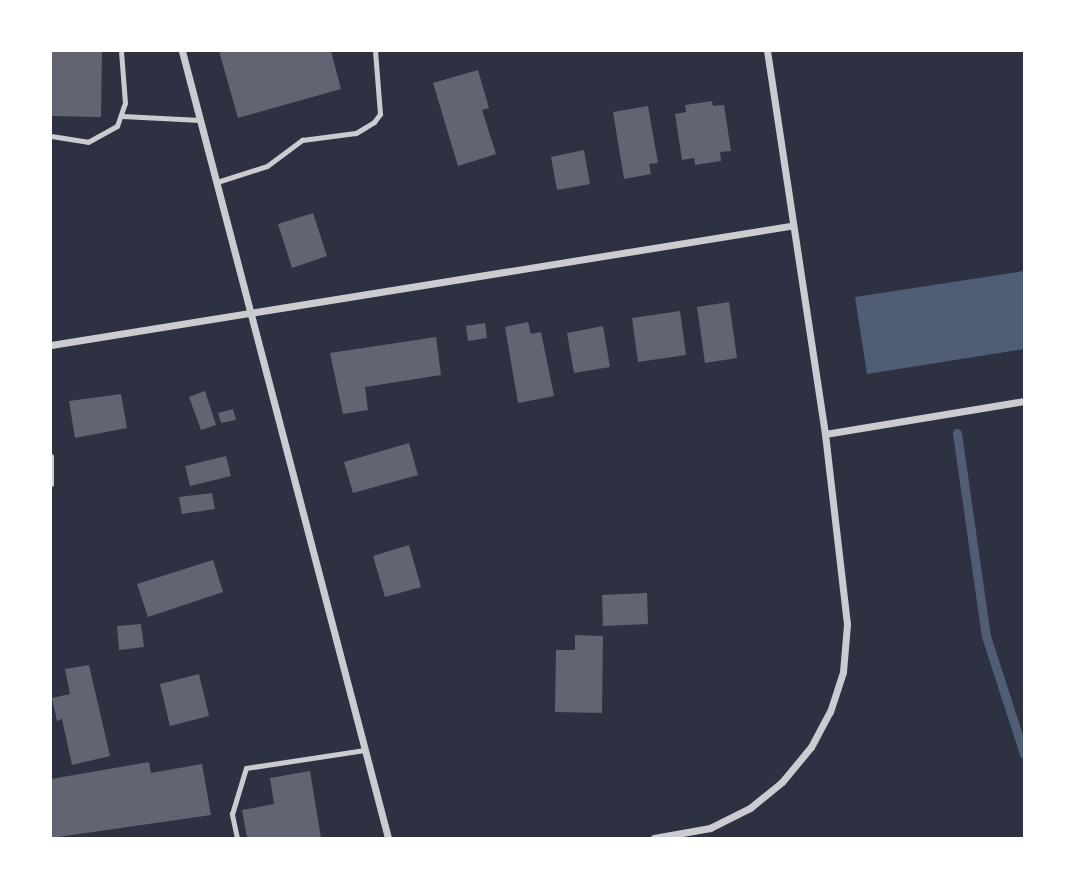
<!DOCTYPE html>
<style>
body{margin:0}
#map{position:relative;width:1075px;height:889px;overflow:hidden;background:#2d3142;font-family:"Libre Baskerville",serif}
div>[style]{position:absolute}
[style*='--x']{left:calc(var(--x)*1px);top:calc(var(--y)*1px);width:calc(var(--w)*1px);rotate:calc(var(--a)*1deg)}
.water>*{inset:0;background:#4f5d75}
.stream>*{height:9px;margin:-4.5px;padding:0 4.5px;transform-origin:4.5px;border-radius:4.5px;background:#4f5d75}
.building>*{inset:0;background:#626471}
.service>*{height:5px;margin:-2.5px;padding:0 2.5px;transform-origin:2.5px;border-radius:2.5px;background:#caccd0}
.minor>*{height:7px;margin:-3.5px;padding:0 3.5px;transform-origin:3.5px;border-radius:3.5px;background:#caccd0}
span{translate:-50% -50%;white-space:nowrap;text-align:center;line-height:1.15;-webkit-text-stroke:7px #fff;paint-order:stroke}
.frame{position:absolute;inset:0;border:52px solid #fff;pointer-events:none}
</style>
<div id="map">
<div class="water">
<div style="clip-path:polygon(1024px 271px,1024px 349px,867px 374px,855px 297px)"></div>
</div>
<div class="stream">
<div style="--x:957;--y:433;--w:205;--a:81.9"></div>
<div style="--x:986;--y:636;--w:124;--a:72.1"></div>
</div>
<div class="building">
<div style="clip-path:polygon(51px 51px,102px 51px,101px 117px,51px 116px)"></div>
<div style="clip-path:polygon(219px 51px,331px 51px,341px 89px,238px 118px)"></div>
<div style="clip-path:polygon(478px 70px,489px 108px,482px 110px,496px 154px,458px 166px,433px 83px)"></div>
<div style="clip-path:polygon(712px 101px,713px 106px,724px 105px,731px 151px,720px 152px,721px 161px,695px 165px,694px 158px,682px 160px,675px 114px,686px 112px,685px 105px)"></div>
<div style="clip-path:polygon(648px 106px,658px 163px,649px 164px,651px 174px,624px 179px,613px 112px)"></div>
<div style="clip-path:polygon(584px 150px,590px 184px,557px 190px,551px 157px)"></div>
<div style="clip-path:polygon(313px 213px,327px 256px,292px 268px,278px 224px)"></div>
<div style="clip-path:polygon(729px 302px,737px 358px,705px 363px,697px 307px)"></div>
<div style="clip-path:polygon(680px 311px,686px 355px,638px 362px,632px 318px)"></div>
<div style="clip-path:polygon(528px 322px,531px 334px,541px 332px,554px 396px,518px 403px,505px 327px)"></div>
<div style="clip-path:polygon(485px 323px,487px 338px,468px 341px,466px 326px)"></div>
<div style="clip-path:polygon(603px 326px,610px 367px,574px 373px,567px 333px)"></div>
<div style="clip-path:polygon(436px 337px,441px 375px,365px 387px,368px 410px,343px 414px,330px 353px)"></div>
<div style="clip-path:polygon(205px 391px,216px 425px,201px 430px,189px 397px)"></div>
<div style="clip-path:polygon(121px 394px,127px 428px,75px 438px,69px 401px)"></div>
<div style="clip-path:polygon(233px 409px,236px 420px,221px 423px,218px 413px)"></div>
<div style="clip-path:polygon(409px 443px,418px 475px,353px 493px,344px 462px)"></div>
<div style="clip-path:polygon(226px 456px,231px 476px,190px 486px,185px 466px)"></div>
<div style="clip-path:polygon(212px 493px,215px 509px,182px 514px,179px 497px)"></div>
<div style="clip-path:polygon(409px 545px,421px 587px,385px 597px,373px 556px)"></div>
<div style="clip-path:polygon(213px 560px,223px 592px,148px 617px,137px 584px)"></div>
<div style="clip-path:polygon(647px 593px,648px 624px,603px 626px,602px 595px)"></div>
<div style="clip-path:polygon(141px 624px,144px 647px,119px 650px,117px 626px)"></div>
<div style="clip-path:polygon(575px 635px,603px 636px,602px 713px,555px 712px,556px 650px,575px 650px)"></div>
<div style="clip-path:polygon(89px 665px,110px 756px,72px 765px,62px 719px,57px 721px,52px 698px,70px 694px,65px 669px)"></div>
<div style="clip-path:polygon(199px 674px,209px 716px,170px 726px,160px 684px)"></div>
<div style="clip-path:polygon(149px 762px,151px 773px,202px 764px,211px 815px,51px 838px,51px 779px)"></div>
<div style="clip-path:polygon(310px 771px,321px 838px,247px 838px,242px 810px,274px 804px,270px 778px)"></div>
</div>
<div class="service">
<div style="--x:122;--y:116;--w:78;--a:2.9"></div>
<div style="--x:51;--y:136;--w:37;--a:9"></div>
<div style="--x:88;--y:142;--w:33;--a:-29"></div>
<div style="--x:117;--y:126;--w:24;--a:-71"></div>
<div style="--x:125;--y:103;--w:52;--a:-94.4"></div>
<div style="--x:217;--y:182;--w:52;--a:-17.7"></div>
<div style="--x:267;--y:166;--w:44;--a:-36.6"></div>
<div style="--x:302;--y:140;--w:54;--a:-7.4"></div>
<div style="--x:356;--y:133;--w:21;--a:-31"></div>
<div style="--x:374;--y:122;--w:10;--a:-53"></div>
<div style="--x:380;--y:114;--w:63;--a:-94.5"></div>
<div style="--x:51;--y:456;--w:28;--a:90"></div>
<div style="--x:237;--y:838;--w:25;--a:-102"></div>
<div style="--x:232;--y:814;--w:48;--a:-73.1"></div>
<div style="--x:246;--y:768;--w:120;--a:-8.6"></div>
</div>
<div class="minor">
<div style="--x:182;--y:51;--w:814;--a:75.33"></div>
<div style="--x:51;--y:345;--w:749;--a:-9.15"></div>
<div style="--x:825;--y:434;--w:202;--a:-9.4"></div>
<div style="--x:654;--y:838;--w:57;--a:-10.1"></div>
<div style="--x:710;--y:828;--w:45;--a:-26.6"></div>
<div style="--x:750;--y:808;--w:41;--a:-39.1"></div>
<div style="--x:782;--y:782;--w:45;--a:-50.4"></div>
<div style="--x:811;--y:747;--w:40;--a:-62"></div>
<div style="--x:830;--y:712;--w:42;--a:-72"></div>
<div style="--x:843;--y:672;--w:48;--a:-85.2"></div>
<div style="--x:847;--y:624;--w:191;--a:-96.6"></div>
<div style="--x:825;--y:434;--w:387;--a:-98.6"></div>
</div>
<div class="frame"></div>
</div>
